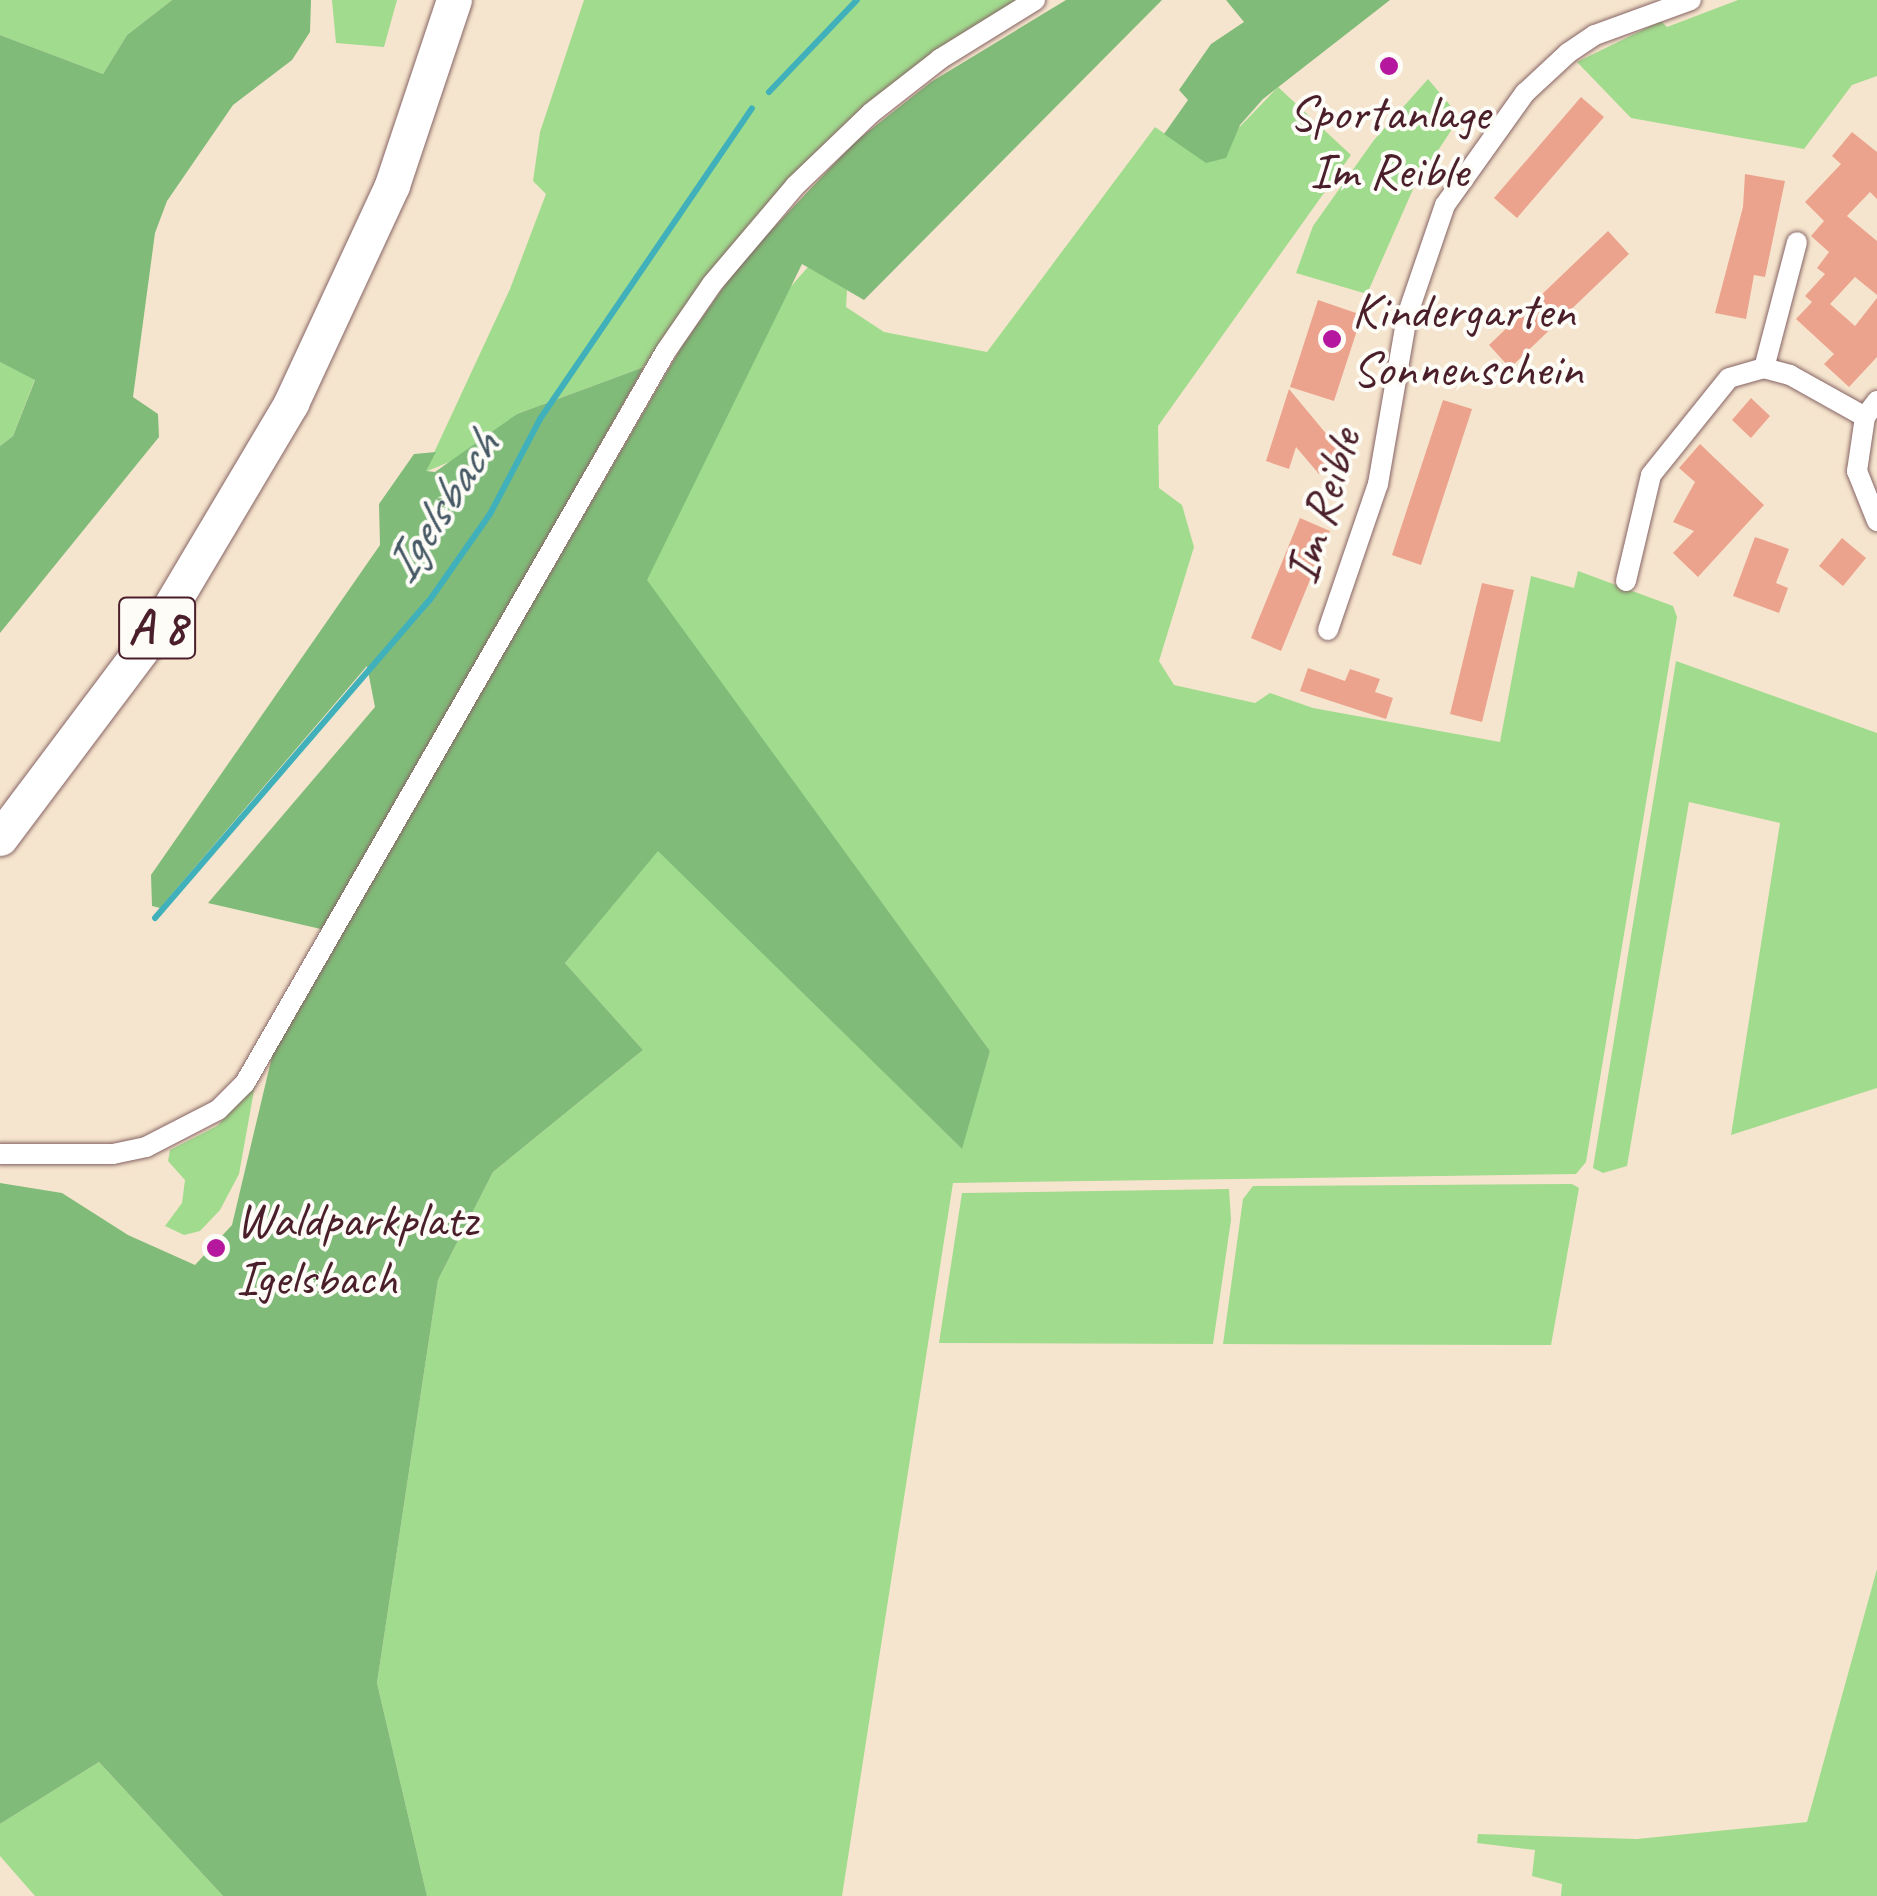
<!DOCTYPE html>
<style>
body{margin:0}
#map{position:relative;width:1877px;height:1896px;overflow:hidden;background:#f6e5ce;font-family:Caveat,sans-serif}
div>[style]{position:absolute}
[style*='--x']{left:calc(var(--x)*1px);top:calc(var(--y)*1px);width:calc(var(--w)*1px);rotate:calc(var(--a)*1deg)}
.green>*{inset:0;background:#a1db8e}
.forest>*{inset:0;background:#80bb79}
.stream>*{height:6px;margin:-3px;padding:0 3px;transform-origin:3px;border-radius:3px;background:#40b0bb}
.building>*{inset:0;background:#eca38d}
.roads{filter:drop-shadow(0 0 2px #866464) drop-shadow(0 0 2px #866464)}
.minor>*{height:20px;margin:-10px;padding:0 10px;transform-origin:10px;border-radius:10px;background:#fff}
.motorway>*{height:35px;margin:-17.5px;padding:0 17.5px;transform-origin:17.5px;border-radius:17.5px;background:#fff}
.dots>*{width:28px;height:28px;translate:-50% -50%;box-sizing:border-box;border:5px solid #fdfcf7;border-radius:50%}
span{translate:-50% -50%;white-space:nowrap;text-align:center;line-height:1.15;-webkit-text-stroke:8px #fdfcf7;paint-order:stroke}
.shield-label span{padding:2px 8px;background:#fdfcf7;border:2px solid;border-radius:8px;-webkit-text-stroke-width:0}
.shield-label{font-size:48px;color:#4a1f2b;font-weight:700}
.poi-label{font-size:50px;color:#4a1f2b}
.left{translate:0 -50%;text-align:left}
.street-label{font-size:50px;color:#4a1f2b}
.water-label{font-size:52px;color:#465965;font-style:italic}
</style>
<div id="map">
<div class="green">
<div style="clip-path:polygon(0 0,172px 0,127px 35px,103px 74px,0 35px)"></div>
<div style="clip-path:polygon(332px 0,397px 0,384px 47px,336px 43px)"></div>
<div style="clip-path:polygon(584px 0,1020px 0,900px 78px,700px 286px,644px 367px,517px 414px,459px 458px,425px 472px,510px 289px,546px 194px,533px 181px,540px 132px)"></div>
<div style="clip-path:polygon(1738px 0,1877px 0,1877px 76px,1852px 85px,1804px 149px,1631px 118px,1577px 62px,1661px 21px,1667px 27px)"></div>
<div style="clip-path:polygon(1428px 79px,1460px 117px,1414px 187px,1367px 294px,1296px 273px,1313px 226px,1374px 140px)"></div>
<div style="clip-path:polygon(1278px 87px,1351px 155px,1158px 426px,1159px 488px,1182px 505px,1194px 547px,1159px 661px,1174px 685px,1255px 703px,1270px 693px,1313px 708px,1500px 742px,1531px 576px,1574px 588px,1578px 571px,1673px 606px,1677px 617px,1586px 1162px,1576px 1174px,953px 1183px,842px 1896px,427px 1896px,377px 1683px,438px 1280px,493px 1172px,643px 1050px,565px 963px,658px 850px,961px 1148px,990px 1051px,646px 580px,786px 292px,808px 267px,847px 290px,846px 307px,884px 332px,987px 352px,1155px 127px,1206px 162px)"></div>
<div style="clip-path:polygon(0 362px,35px 379px,13px 436px,0 446px)"></div>
<div style="clip-path:polygon(1676px 661px,1877px 733px,1877px 1088px,1731px 1135px,1780px 823px,1689px 802px,1627px 1166px,1603px 1173px,1593px 1168px)"></div>
<div style="clip-path:polygon(255px 1085px,239px 1174px,220px 1210px,200px 1231px,184px 1235px,165px 1226px,182px 1203px,185px 1180px,168px 1161px,170px 1150px,217px 1126px)"></div>
<div style="clip-path:polygon(1572px 1184px,1579px 1188px,1551px 1345px,1223px 1344px,1243px 1199px,1253px 1186px)"></div>
<div style="clip-path:polygon(1229px 1189px,1231px 1220px,1213px 1344px,939px 1343px,962px 1193px)"></div>
<div style="clip-path:polygon(1877px 1569px,1877px 1896px,1561px 1896px,1562px 1884px,1532px 1876px,1535px 1850px,1477px 1843px,1478px 1834px,1637px 1839px,1807px 1822px)"></div>
<div style="clip-path:polygon(99px 1762px,223px 1896px,35px 1896px,0 1856px,0 1824px)"></div>
</div>
<div class="forest">
<div style="clip-path:polygon(172px 0,311px 0,310px 32px,292px 60px,233px 105px,167px 201px,155px 233px,133px 397px,158px 414px,159px 437px,0 633px,0 446px,13px 436px,35px 380px,0 362px,0 35px,103px 74px,127px 35px)"></div>
<div style="clip-path:polygon(1066px 0,1162px 0,864px 300px,802px 264px,647px 580px,990px 1051px,962px 1149px,658px 851px,565px 963px,643px 1050px,493px 1172px,438px 1280px,377px 1683px,427px 1896px,223px 1896px,99px 1762px,0 1824px,0 1183px,62px 1193px,128px 1235px,195px 1265px,232px 1225px,274px 1048px,682px 346px,742px 261px,855px 142px,931px 82px)"></div>
<div style="clip-path:polygon(1226px 0,1390px 0,1263px 99px,1240px 125px,1226px 158px,1206px 163px,1164px 134px,1188px 100px,1179px 90px,1211px 44px,1244px 22px)"></div>
<div style="clip-path:polygon(644px 367px,325px 930px,208px 903px,375px 707px,367px 666px,160px 908px,152px 906px,151px 875px,380px 545px,379px 504px,414px 454px,436px 452px,426px 471px,435px 472px,517px 414px)"></div>
</div>
<div class="stream">
<div style="--x:769;--y:92;--w:127;--a:-46.3"></div>
<div style="--x:155;--y:918;--w:419;--a:-49.2"></div>
<div style="--x:429;--y:601;--w:106;--a:-55"></div>
<div style="--x:490;--y:514;--w:107;--a:-62.2"></div>
<div style="--x:540;--y:419;--w:376;--a:-55.7"></div>
</div>
<div class="building">
<div style="clip-path:polygon(1581px 97px,1604px 117px,1517px 218px,1494px 198px)"></div>
<div style="clip-path:polygon(1852px 132px,1877px 152px,1877px 199px,1870px 192px,1847px 216px,1877px 241px,1877px 295px,1855px 277px,1830px 304px,1855px 326px,1877px 298px,1877px 357px,1849px 387px,1824px 364px,1834px 354px,1796px 319px,1812px 302px,1805px 296px,1825px 274px,1817px 268px,1829px 252px,1811px 236px,1824px 221px,1805px 202px,1841px 164px,1832px 156px)"></div>
<div style="clip-path:polygon(1745px 174px,1785px 181px,1765px 277px,1754px 275px,1746px 319px,1715px 313px,1743px 207px)"></div>
<div style="clip-path:polygon(1608px 231px,1629px 254px,1510px 368px,1489px 345px)"></div>
<div style="clip-path:polygon(1318px 300px,1362px 315px,1334px 401px,1290px 387px)"></div>
<div style="clip-path:polygon(1289px 389px,1343px 454px,1319px 474px,1296px 447px,1289px 469px,1266px 461px)"></div>
<div style="clip-path:polygon(1751px 398px,1770px 416px,1751px 438px,1732px 420px)"></div>
<div style="clip-path:polygon(1443px 400px,1472px 409px,1421px 565px,1392px 555px)"></div>
<div style="clip-path:polygon(1700px 444px,1764px 505px,1698px 577px,1673px 553px,1694px 531px,1673px 522px,1695px 482px,1679px 468px)"></div>
<div style="clip-path:polygon(1300px 518px,1330px 531px,1281px 651px,1251px 638px)"></div>
<div style="clip-path:polygon(1755px 537px,1789px 549px,1776px 583px,1788px 588px,1779px 613px,1733px 596px)"></div>
<div style="clip-path:polygon(1842px 538px,1866px 558px,1843px 586px,1819px 566px)"></div>
<div style="clip-path:polygon(1482px 583px,1514px 590px,1482px 722px,1450px 714px)"></div>
<div style="clip-path:polygon(1308px 668px,1345px 681px,1350px 669px,1380px 679px,1375px 692px,1393px 698px,1386px 719px,1300px 691px)"></div>
</div>
<div class="roads">
<div class="minor">
<div style="--x:1764;--y:368;--w:130;--a:-75.3"></div>
<div style="--x:1877;--y:401;--w:20;--a:127"></div>
<div style="--x:1865;--y:417;--w:55;--a:98.4"></div>
<div style="--x:1857;--y:471;--w:54;--a:68.2"></div>
<div style="--x:1626;--y:581;--w:109;--a:-76.7"></div>
<div style="--x:1651;--y:475;--w:124;--a:-51.2"></div>
<div style="--x:1729;--y:378;--w:36;--a:-16"></div>
<div style="--x:1764;--y:368;--w:27;--a:15"></div>
<div style="--x:1790;--y:375;--w:86;--a:29.2"></div>
<div style="--x:1328;--y:630;--w:154;--a:-71.1"></div>
<div style="--x:1378;--y:484;--w:170;--a:-80.2"></div>
<div style="--x:1407;--y:316;--w:117;--a:-71.1"></div>
<div style="--x:1445;--y:205;--w:138;--a:-54.5"></div>
<div style="--x:1525;--y:93;--w:59;--a:-42.9"></div>
<div style="--x:1568;--y:53;--w:32;--a:-34"></div>
<div style="--x:1595;--y:35;--w:102;--a:-20"></div>
<div style="--x:0;--y:1154;--w:113;--a:0"></div>
<div style="--x:113;--y:1154;--w:34;--a:-12"></div>
<div style="--x:146;--y:1147;--w:81;--a:-27.2"></div>
<div style="--x:218;--y:1110;--w:38;--a:-45"></div>
<div style="--x:245;--y:1083;--w:844;--a:-60.1"></div>
<div style="--x:666;--y:351;--w:81;--a:-55.5"></div>
<div style="--x:712;--y:284;--w:128;--a:-49.7"></div>
<div style="--x:795;--y:186;--w:105;--a:-43.8"></div>
<div style="--x:871;--y:113;--w:88;--a:-38"></div>
<div style="--x:940;--y:59;--w:112;--a:-31.8"></div>
</div>
<div class="motorway">
<div style="--x:0;--y:838;--w:261;--a:-53.1"></div>
<div style="--x:157;--y:629;--w:263;--a:-59.3"></div>
<div style="--x:291;--y:403;--w:240;--a:-65.1"></div>
<div style="--x:392;--y:185;--w:195;--a:-71.5"></div>
</div>
</div>
<div class="dots">
<div style="left:1389px;top:66px;background:#b5179e"></div>
<div style="left:1332px;top:339px;background:#b5179e"></div>
<div style="left:216px;top:1248px;background:#b5179e"></div>
</div>
<div class="shield-label">
<span style="left:157px;top:628px">A 8</span>
</div>
<div class="poi-label">
<span style="left:1389px;top:141px">Sportanlage<br>Im Reible</span>
<span class="left" style="left:1352px;top:339px">Kindergarten<br>Sonnenschein</span>
<span class="left" style="left:236px;top:1248px">Waldparkplatz<br>Igelsbach</span>
</div>
<div class="street-label">
<span style="left:1322px;top:506px;rotate:-73deg">Im Reible</span>
</div>
<div class="water-label">
<span style="left:441px;top:507px;rotate:-57deg">Igelsbach</span>
</div>
</div>
